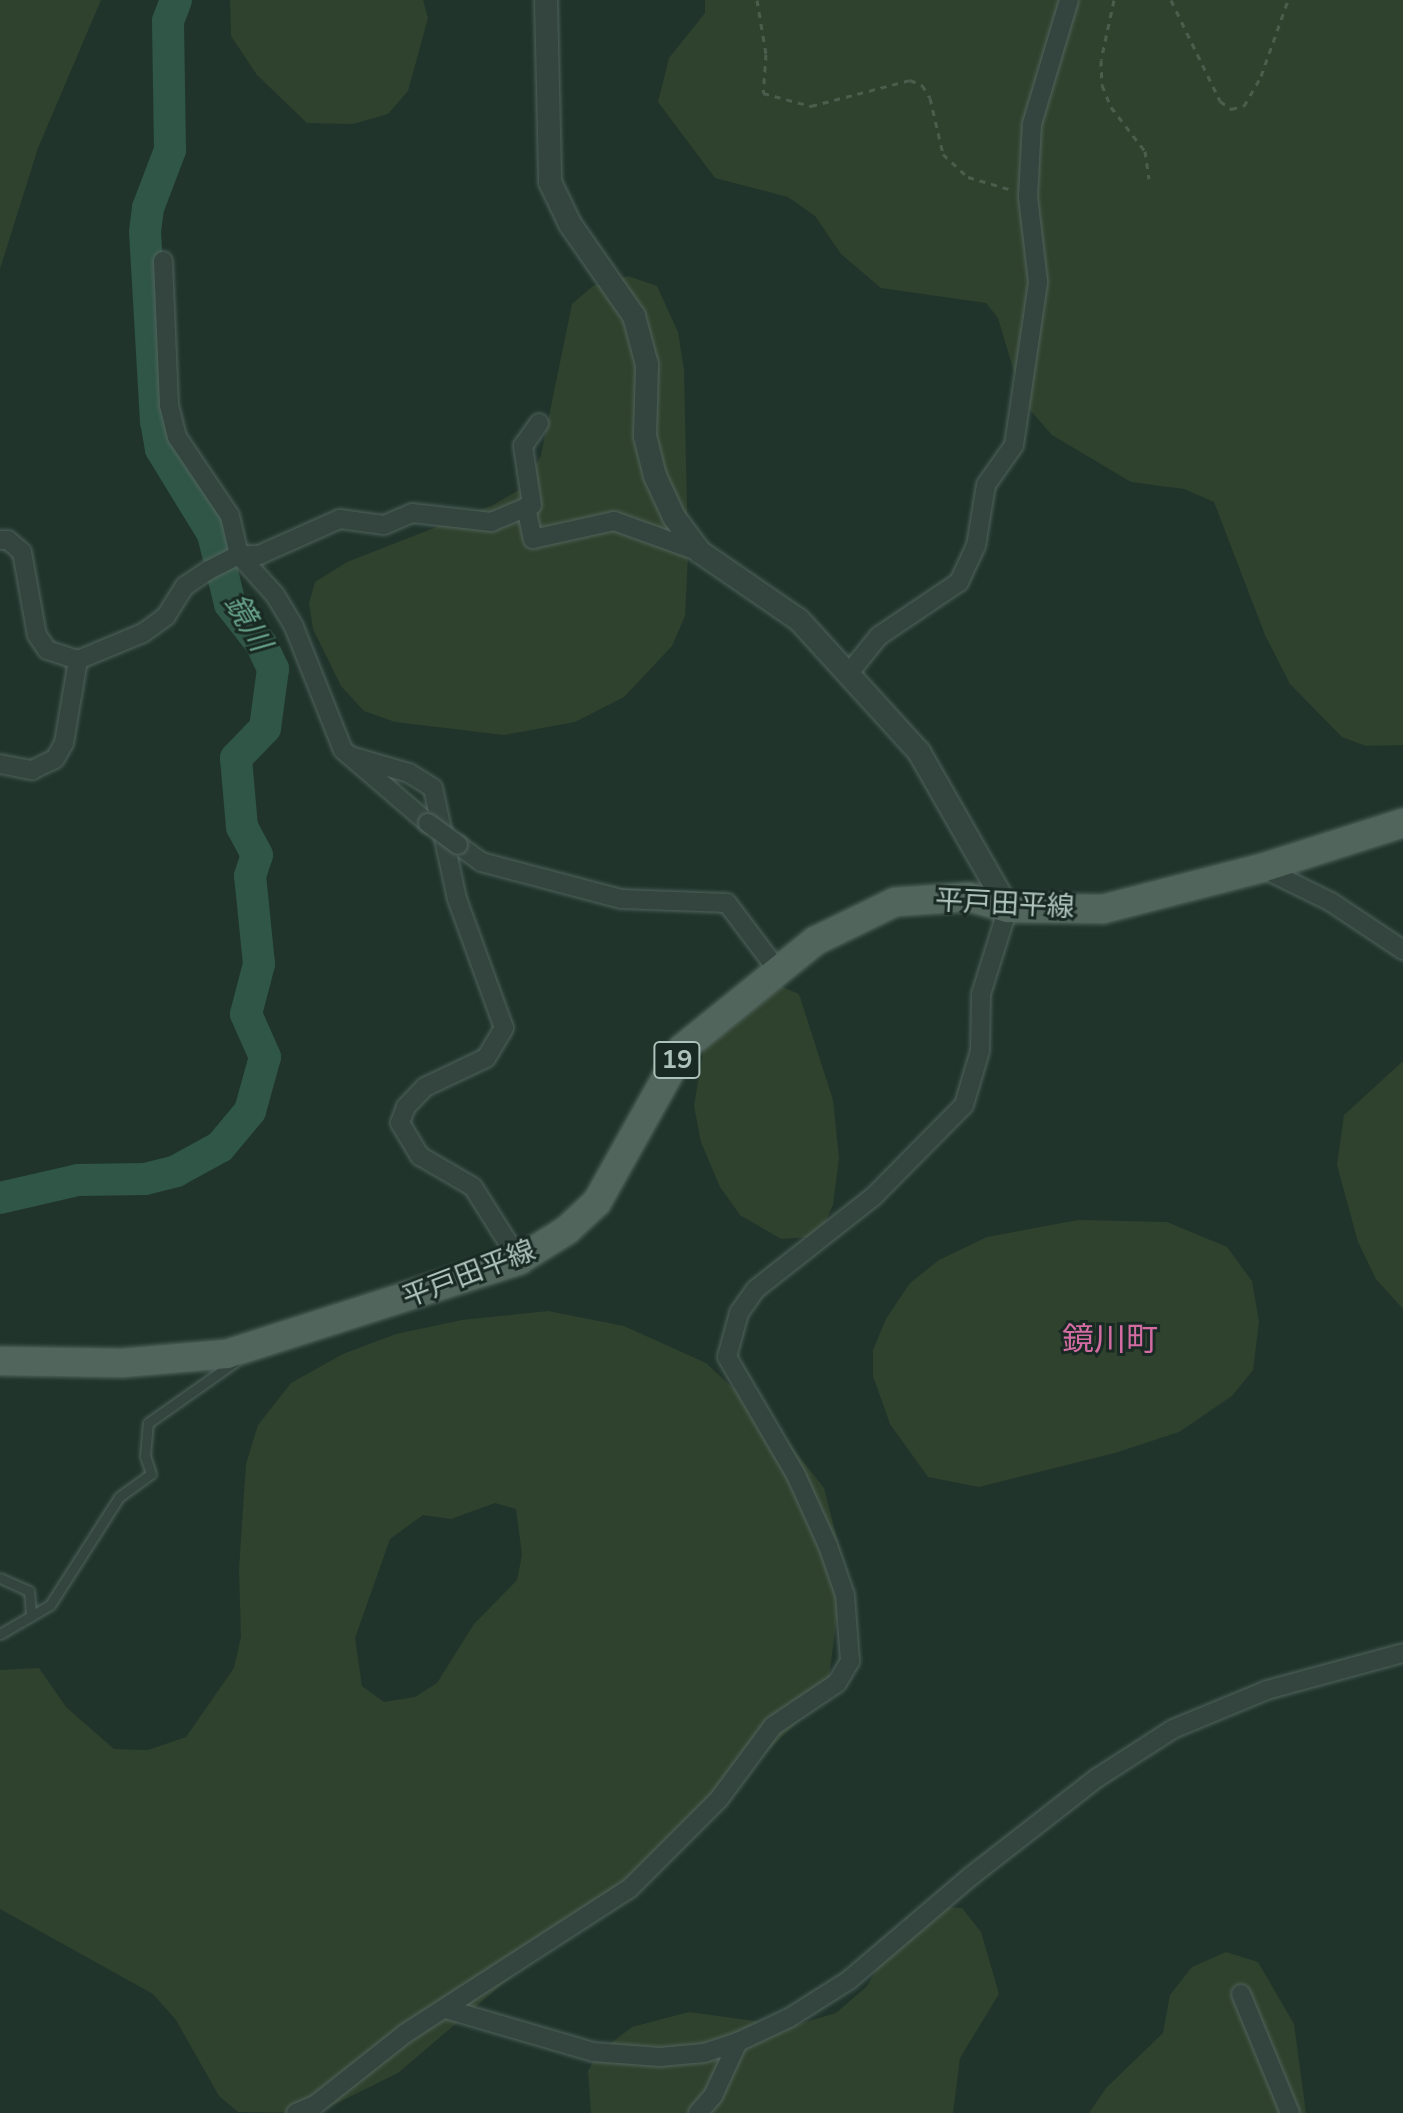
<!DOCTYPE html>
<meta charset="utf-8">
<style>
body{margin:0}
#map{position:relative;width:1403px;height:2113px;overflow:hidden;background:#20342c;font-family:"Nunito Sans","Noto Sans JP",sans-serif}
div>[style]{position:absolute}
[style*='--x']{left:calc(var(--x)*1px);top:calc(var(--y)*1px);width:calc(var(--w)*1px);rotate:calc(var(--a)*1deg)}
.green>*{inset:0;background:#2f422d}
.river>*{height:32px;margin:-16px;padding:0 16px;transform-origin:16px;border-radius:16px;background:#2f5647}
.path>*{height:3px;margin-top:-1.5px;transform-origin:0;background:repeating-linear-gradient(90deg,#4a5e4e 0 6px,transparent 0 12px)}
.roads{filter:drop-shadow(0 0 2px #50635c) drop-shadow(0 0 2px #50635c)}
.service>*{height:9px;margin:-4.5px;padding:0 4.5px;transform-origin:4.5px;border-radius:4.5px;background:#33453e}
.minor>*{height:18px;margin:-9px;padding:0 9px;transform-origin:9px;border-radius:9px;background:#33453e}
.tertiary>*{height:22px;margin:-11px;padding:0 11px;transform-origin:11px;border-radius:11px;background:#33453e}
.primary>*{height:28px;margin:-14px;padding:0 14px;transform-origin:14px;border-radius:14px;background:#51655d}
.bridges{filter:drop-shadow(0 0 2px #50635c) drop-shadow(0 0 2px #50635c)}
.minor-bridge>*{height:18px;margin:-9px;padding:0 9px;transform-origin:9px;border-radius:9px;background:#33453e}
span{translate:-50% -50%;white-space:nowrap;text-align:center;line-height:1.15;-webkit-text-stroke:6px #192923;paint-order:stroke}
.shield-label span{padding:2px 6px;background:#192923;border:2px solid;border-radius:6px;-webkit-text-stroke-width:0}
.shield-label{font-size:26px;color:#adc2bb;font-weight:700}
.street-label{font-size:28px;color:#adc2bb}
.water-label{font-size:30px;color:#66a189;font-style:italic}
.quarter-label{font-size:32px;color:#d36ca3}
</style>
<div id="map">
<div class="green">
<div style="clip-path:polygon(0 0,101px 0,38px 148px,0 269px)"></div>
<div style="clip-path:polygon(230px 0,423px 0,428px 18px,408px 91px,388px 114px,353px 124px,307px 123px,257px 75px,231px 36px)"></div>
<div style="clip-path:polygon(705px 0,1403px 0,1403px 745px,1366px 746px,1342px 737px,1290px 684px,1265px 635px,1214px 502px,1184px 489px,1131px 482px,1052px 435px,1023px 402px,998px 318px,986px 303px,881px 288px,841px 254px,815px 216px,788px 197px,715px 178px,658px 102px,669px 58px,705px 13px)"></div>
<div style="clip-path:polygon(628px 276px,657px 286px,678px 332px,684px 370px,688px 554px,685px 616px,672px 646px,624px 697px,575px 722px,504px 735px,395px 722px,364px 711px,341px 686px,313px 629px,309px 603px,315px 582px,347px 562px,493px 505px,526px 486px,541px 455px,572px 304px,593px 286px)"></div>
<div style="clip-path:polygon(764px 979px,799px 994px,833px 1100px,839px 1158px,833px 1205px,823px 1227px,812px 1237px,781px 1239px,740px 1215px,720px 1187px,701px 1142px,694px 1106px,708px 1021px)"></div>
<div style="clip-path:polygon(1403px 1061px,1403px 1309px,1376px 1279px,1358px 1242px,1337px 1165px,1344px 1115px)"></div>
<div style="clip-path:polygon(1078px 1220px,1167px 1222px,1227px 1247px,1252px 1281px,1259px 1322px,1253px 1370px,1232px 1396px,1179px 1432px,1115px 1453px,979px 1487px,928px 1477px,890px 1424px,873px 1376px,873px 1350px,886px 1319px,910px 1283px,939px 1260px,987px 1237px)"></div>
<div style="clip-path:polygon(evenodd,548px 1311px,624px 1326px,706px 1363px,780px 1432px,824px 1488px,844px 1566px,829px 1677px,808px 1712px,698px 1817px,398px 2073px,317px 2113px,238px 2112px,219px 2096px,176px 2020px,153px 1994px,0 1909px,0 1670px,39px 1668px,66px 1707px,114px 1749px,148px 1750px,186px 1737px,234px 1668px,241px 1637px,239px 1569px,246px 1464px,258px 1425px,291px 1383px,343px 1354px,396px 1334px,462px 1320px,548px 1311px,495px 1503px,516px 1509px,522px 1555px,517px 1580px,474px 1624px,437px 1683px,415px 1697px,384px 1702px,362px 1686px,355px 1638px,390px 1539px,423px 1515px,451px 1519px,495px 1503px)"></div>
<div style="clip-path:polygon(934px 1906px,962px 1908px,981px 1932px,999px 1994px,960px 2058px,953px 2113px,591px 2113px,588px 2071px,598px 2053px,632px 2027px,689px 2012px,792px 2026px,836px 2013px,867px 1986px,907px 1918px)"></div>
<div style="clip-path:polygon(1226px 1952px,1258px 1962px,1294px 2024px,1306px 2113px,1089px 2113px,1106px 2088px,1163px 2033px,1170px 1995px,1192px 1967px)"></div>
</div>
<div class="river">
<div style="--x:0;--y:1198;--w:80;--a:-13"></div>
<div style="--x:78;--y:1180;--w:67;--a:-0.9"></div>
<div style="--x:145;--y:1179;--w:32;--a:-14"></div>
<div style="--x:176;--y:1171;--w:50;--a:-28.6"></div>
<div style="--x:220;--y:1147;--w:47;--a:-50.2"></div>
<div style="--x:250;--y:1111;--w:56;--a:-74.5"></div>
<div style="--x:265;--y:1057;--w:47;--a:-113.8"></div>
<div style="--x:246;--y:1014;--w:52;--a:-75.4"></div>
<div style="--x:259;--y:964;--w:88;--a:-95.8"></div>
<div style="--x:250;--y:876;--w:22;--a:-72"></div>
<div style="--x:257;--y:855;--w:32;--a:-118"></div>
<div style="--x:242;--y:827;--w:69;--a:-95"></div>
<div style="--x:236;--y:758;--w:42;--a:-46"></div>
<div style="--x:265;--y:728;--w:60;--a:-82.3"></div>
<div style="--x:273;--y:669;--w:26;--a:-115"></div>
<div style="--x:262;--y:645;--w:52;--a:-128"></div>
<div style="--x:230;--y:604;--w:72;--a:-103.7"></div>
<div style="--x:213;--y:534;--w:100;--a:-121.5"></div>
<div style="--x:161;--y:449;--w:27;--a:-100"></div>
<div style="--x:156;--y:422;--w:190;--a:-93.3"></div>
<div style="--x:145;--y:232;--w:24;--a:-83"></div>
<div style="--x:148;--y:208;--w:62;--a:-69.2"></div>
<div style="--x:170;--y:150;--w:129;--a:-90.9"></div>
<div style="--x:168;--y:21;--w:22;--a:-69"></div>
</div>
<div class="path">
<div style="--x:757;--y:0;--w:55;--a:80.5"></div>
<div style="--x:766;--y:54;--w:39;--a:94"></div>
<div style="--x:763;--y:93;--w:50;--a:15.2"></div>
<div style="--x:811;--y:106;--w:102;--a:-14.7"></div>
<div style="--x:910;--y:80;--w:13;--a:23"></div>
<div style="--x:922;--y:85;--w:15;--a:58"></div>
<div style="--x:930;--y:98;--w:57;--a:76.9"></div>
<div style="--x:943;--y:154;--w:34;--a:43"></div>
<div style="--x:968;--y:177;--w:43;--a:16.3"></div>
<div style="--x:1114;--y:0;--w:61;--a:102.2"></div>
<div style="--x:1101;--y:60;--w:25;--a:88"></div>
<div style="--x:1102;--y:85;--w:24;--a:68"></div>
<div style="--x:1111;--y:107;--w:56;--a:52.3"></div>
<div style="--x:1145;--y:151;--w:28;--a:82"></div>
<div style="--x:1171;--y:0;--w:112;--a:64.1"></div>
<div style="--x:1220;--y:101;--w:14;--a:36"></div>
<div style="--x:1231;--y:109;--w:13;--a:-13"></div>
<div style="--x:1244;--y:106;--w:34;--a:-60"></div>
<div style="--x:1261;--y:76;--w:81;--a:-70.4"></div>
</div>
<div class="roads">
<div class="service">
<div style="--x:0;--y:1578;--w:32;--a:24"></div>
<div style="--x:29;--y:1591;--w:25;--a:85"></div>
<div style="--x:0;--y:1634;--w:58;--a:-30.1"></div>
<div style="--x:50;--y:1605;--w:128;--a:-57.4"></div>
<div style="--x:119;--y:1497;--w:39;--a:-36"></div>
<div style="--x:151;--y:1474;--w:19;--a:-108"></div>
<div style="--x:145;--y:1456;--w:33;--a:-85"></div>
<div style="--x:148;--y:1423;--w:108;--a:-35.2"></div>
</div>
<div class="minor">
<div style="--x:163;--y:261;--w:144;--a:87.6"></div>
<div style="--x:169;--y:405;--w:33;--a:76"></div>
<div style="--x:177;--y:437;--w:95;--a:56.1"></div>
<div style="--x:230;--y:516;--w:40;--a:77"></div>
<div style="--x:239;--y:555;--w:54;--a:48"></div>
<div style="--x:275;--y:595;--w:37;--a:59"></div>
<div style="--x:294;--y:627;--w:132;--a:68.3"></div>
<div style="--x:343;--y:750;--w:112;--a:40.7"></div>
<div style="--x:526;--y:507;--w:33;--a:78"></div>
<div style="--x:533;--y:539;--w:83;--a:-12.5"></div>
<div style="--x:614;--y:521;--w:91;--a:19.8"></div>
<div style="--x:0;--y:540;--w:8;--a:0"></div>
<div style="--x:8;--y:540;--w:18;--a:41"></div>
<div style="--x:22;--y:552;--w:84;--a:79.8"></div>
<div style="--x:37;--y:635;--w:18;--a:56"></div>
<div style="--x:47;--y:650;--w:33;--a:18"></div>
<div style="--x:78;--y:660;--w:70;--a:-22.6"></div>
<div style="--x:143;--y:633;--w:29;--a:-36"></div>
<div style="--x:166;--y:616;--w:36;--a:-58"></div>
<div style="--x:185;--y:586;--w:29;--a:-34"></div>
<div style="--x:209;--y:570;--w:34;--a:-27"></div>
<div style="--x:239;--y:555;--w:20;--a:0"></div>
<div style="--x:259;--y:555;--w:89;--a:-24"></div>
<div style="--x:340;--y:519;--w:44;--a:7.8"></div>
<div style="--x:384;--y:525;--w:30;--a:-23"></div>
<div style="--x:412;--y:513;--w:80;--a:6.5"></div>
<div style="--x:491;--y:522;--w:44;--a:-22.5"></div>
<div style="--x:532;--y:505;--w:60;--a:-98.7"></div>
<div style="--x:523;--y:446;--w:28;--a:-55"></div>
<div style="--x:849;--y:673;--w:48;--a:-51"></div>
<div style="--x:879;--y:636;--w:97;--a:-34"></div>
<div style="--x:959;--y:582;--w:40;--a:-65"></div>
<div style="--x:976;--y:546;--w:62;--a:-80.7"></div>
<div style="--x:986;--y:485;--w:49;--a:-55"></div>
<div style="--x:1014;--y:445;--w:165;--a:-81.6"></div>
<div style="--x:1038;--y:282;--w:86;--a:-96.7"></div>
<div style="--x:1028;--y:197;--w:73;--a:-86.9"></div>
<div style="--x:1032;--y:124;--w:129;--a:-73.4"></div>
<div style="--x:350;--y:756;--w:61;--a:16.1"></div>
<div style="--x:409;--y:773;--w:28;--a:32"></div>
<div style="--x:433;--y:788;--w:114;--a:77.8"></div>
<div style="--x:457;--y:899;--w:137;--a:70"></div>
<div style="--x:504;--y:1028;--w:35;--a:121"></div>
<div style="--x:486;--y:1058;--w:68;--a:154.6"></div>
<div style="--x:425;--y:1087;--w:28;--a:134"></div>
<div style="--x:406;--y:1107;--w:17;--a:111"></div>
<div style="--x:400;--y:1123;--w:39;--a:59"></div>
<div style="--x:420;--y:1156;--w:61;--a:30.3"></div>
<div style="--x:473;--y:1187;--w:86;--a:57.8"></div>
<div style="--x:0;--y:764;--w:33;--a:11"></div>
<div style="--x:32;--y:770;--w:25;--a:-26"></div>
<div style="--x:55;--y:759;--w:18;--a:-61"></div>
<div style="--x:64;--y:743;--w:84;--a:-80.4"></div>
<div style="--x:458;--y:845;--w:29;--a:36"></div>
<div style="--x:481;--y:862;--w:145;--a:14.8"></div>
<div style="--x:621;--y:899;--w:106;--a:2.2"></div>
<div style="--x:727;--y:903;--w:85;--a:53.1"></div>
<div style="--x:1262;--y:868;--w:77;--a:26.2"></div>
<div style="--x:1331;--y:902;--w:87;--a:33.7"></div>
<div style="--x:1241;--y:1994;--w:129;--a:67.6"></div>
<div style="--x:446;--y:2009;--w:153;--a:16.3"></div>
<div style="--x:593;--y:2052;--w:67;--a:4.3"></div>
<div style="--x:660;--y:2057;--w:44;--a:-5.2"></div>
<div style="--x:704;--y:2053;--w:36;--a:-18"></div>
<div style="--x:738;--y:2042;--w:56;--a:-25.2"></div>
<div style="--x:789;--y:2018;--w:71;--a:-32.3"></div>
<div style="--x:849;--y:1980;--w:160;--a:-40.4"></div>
<div style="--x:971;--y:1876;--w:160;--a:-37.9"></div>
<div style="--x:1097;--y:1778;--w:90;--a:-32.8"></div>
<div style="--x:1173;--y:1729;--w:102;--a:-22.5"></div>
<div style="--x:1267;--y:1690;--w:141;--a:-15.2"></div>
<div style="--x:296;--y:2113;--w:21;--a:-23"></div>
<div style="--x:315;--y:2105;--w:116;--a:-38.4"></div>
<div style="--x:406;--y:2033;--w:265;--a:-32.9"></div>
<div style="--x:629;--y:1889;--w:127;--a:-45"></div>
<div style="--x:719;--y:1799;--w:91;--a:-53.5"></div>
<div style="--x:773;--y:1726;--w:77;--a:-33.9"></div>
<div style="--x:837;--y:1683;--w:26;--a:-59"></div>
<div style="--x:850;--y:1661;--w:66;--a:-94.3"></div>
<div style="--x:845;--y:1595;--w:52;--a:-109.1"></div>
<div style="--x:828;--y:1546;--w:78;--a:-114.3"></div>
<div style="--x:796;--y:1475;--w:137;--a:-120.3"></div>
<div style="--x:727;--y:1357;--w:46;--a:-74.7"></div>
<div style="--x:739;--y:1313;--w:29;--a:-55"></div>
<div style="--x:756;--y:1289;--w:150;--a:-38.2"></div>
<div style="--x:874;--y:1196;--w:128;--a:-45.3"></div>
<div style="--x:964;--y:1105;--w:56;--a:-73.5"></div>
<div style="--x:980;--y:1051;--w:57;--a:-89"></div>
<div style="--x:981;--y:994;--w:90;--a:-72.6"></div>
<div style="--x:698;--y:2113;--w:23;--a:-49"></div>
<div style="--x:713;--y:2096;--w:60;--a:-65.2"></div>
</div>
<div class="tertiary">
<div style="--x:546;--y:0;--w:182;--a:88.7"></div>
<div style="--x:550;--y:182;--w:47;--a:64.5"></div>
<div style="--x:570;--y:224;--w:112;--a:55.2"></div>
<div style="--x:634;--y:316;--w:51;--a:75.1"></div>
<div style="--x:647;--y:365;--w:71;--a:91.6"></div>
<div style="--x:645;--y:436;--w:41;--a:76"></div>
<div style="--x:655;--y:476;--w:45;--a:65.1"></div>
<div style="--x:674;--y:517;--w:44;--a:53.4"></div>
<div style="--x:700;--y:552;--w:120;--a:34.5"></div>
<div style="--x:799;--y:620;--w:178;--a:47.7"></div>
<div style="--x:919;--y:752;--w:180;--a:60.3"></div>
</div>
<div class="primary">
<div style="--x:0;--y:1361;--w:122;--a:0.9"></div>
<div style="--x:122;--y:1363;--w:105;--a:-4.9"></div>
<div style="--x:227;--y:1354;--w:307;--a:-17.8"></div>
<div style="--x:519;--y:1260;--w:57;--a:-32"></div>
<div style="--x:567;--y:1230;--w:41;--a:-43"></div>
<div style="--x:597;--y:1202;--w:176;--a:-60.8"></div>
<div style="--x:683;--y:1048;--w:170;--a:-39"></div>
<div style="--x:815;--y:941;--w:89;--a:-26"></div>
<div style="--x:895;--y:902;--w:74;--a:-3.9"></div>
<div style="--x:969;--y:897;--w:41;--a:15.8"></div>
<div style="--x:1008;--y:908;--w:95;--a:0.6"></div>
<div style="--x:1103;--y:909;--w:164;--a:-14.5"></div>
<div style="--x:1262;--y:868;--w:148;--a:-17.7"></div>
</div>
</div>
<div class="bridges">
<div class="minor-bridge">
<div style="--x:428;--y:823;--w:37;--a:36"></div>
</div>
</div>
<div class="shield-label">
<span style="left:677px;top:1060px">19</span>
</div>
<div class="street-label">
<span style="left:1005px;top:904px;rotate:3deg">平戸田平線</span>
<span style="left:469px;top:1274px;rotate:-21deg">平戸田平線</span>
</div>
<div class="water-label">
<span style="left:247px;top:623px;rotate:60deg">鏡川</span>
</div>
<div class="quarter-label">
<span style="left:1110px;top:1340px">鏡川町</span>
</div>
</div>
